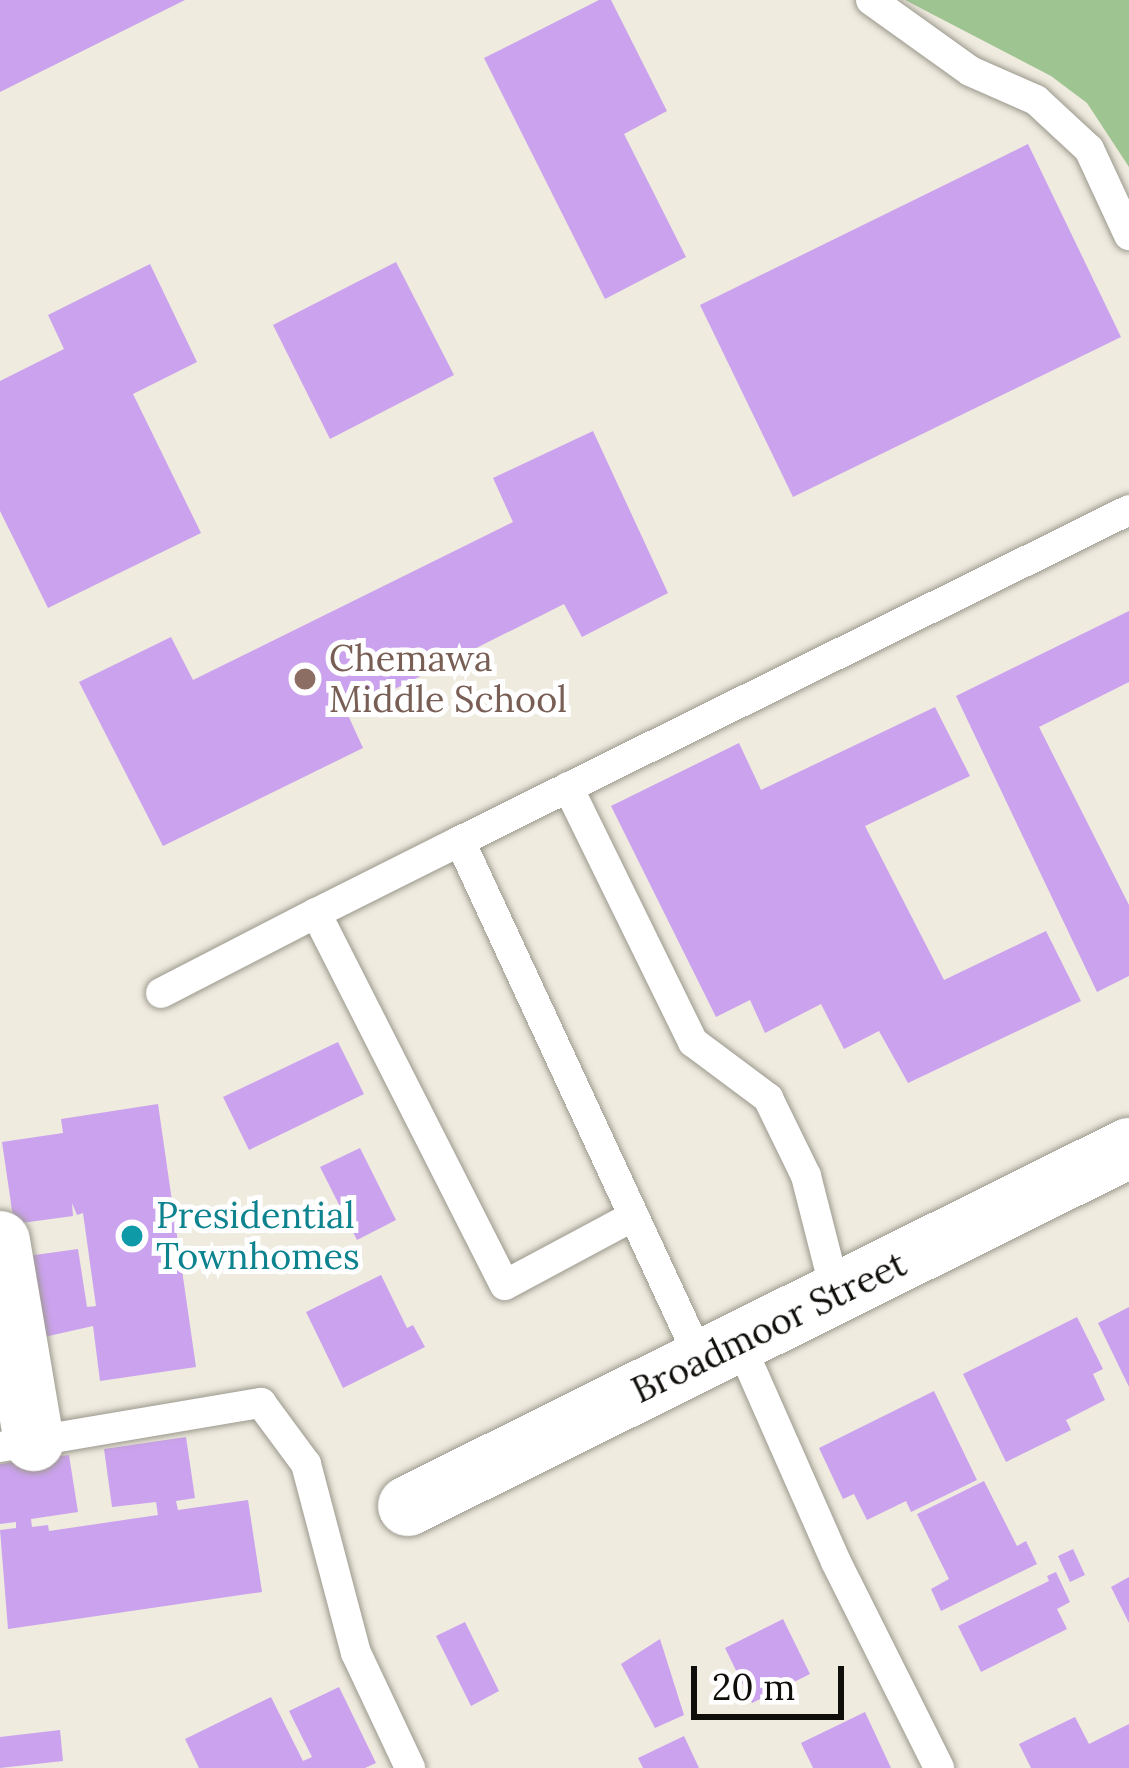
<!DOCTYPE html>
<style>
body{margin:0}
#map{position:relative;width:1129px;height:1768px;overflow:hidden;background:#efebdf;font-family:Lora,serif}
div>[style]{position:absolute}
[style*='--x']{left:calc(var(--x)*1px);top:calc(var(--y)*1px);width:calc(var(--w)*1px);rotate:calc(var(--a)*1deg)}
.green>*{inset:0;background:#9ec491}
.building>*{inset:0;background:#cba2ee}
.roads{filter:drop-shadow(0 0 3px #9b988d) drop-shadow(0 0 3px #9b988d)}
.service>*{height:30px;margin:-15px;padding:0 15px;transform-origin:15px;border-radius:15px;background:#fff}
.minor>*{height:60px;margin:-30px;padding:0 30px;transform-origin:30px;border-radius:30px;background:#fff}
.dots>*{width:33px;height:33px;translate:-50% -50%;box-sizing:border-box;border:6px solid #fff;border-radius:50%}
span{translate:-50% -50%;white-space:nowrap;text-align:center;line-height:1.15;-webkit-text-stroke:10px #fff;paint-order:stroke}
.education-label{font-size:36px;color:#785e54}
.left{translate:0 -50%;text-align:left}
.culture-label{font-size:36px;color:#0d838f}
.street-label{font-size:36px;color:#100e0a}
.scale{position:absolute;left:691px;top:1666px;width:153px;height:54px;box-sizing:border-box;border:6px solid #100e0a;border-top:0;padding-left:15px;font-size:36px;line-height:42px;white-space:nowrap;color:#100e0a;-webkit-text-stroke:9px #fff;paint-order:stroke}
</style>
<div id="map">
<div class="green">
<div style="clip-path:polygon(905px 0,1129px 0,1129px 167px,1087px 103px,1051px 76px)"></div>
</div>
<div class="building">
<div style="clip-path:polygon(0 0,185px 0,0 92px)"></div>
<div style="clip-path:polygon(599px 0,611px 0,667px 111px,624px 134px,686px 257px,605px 299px,484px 58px)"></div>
<div style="clip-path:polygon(1028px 144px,1121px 337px,793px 497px,700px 305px)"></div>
<div style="clip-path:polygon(396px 262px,454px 375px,330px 439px,273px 325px)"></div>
<div style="clip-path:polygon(150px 264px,197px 362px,133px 394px,201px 533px,48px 608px,0 511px,0 381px,64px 349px,48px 315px)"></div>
<div style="clip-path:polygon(593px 431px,668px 593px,582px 637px,564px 604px,347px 713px,363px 748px,163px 846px,79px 682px,171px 637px,193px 680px,513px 522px,493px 478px)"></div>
<div style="clip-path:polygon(1129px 611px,1129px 682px,1039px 727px,1129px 905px,1129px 976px,1097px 992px,956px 696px)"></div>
<div style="clip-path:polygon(935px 707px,970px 776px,865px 826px,944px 980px,1046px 931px,1081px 1001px,908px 1083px,879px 1031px,844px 1049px,821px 1004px,765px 1033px,750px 1000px,716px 1017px,611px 806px,739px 743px,761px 790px)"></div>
<div style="clip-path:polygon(338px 1042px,364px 1094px,249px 1150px,223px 1097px)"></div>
<div style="clip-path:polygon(158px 1104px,196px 1367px,100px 1381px,93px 1326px,31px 1340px,20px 1257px,78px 1249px,87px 1307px,96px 1306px,83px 1213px,77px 1215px,72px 1203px,73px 1216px,14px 1224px,2px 1142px,63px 1133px,61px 1119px)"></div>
<div style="clip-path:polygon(360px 1148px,396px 1220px,357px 1240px,320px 1167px)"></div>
<div style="clip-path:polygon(381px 1275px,407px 1328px,413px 1325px,425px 1347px,343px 1388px,306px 1312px)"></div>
<div style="clip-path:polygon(1129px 1307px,1129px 1387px,1098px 1323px)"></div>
<div style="clip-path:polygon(1077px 1317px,1103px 1369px,1093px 1374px,1105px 1400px,1066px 1420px,1071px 1430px,1006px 1462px,963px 1374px)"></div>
<div style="clip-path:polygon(934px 1391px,977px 1480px,911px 1512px,906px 1501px,867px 1520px,854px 1494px,843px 1499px,819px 1448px)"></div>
<div style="clip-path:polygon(186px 1437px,195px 1498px,176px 1501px,178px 1510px,248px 1500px,262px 1592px,8px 1629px,0 1530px,16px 1528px,16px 1522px,0 1524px,0 1464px,69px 1455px,78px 1512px,31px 1519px,32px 1527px,48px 1525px,49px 1531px,158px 1515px,156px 1502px,112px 1507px,104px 1449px)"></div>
<div style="clip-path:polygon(984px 1481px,1017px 1546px,1026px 1541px,1037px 1564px,941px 1611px,931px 1589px,949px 1579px,917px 1514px)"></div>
<div style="clip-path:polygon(1073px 1549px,1085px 1575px,1070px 1582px,1058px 1556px)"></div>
<div style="clip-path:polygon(1056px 1572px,1070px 1602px,1057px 1609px,1067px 1629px,981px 1672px,958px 1626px,1049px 1581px,1047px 1576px)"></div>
<div style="clip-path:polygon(1129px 1577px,1129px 1623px,1111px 1587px)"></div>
<div style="clip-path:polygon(783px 1619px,810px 1674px,752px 1703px,725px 1648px)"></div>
<div style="clip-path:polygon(465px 1622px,499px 1691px,471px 1706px,436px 1636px)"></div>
<div style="clip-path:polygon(660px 1639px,684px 1715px,655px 1728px,621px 1664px)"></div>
<div style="clip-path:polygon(339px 1687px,376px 1763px,365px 1768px,199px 1768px,185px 1739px,271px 1697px,303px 1761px,312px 1757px,289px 1711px)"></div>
<div style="clip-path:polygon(865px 1712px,891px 1768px,813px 1768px,801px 1743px)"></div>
<div style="clip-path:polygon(1075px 1717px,1089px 1744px,1129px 1724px,1129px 1768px,1031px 1768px,1019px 1744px)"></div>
<div style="clip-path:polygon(60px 1730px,63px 1761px,0 1768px,0 1737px)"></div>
<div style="clip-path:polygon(684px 1736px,699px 1768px,643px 1768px,638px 1758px)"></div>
</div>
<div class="roads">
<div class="service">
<div style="--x:871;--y:0;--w:122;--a:35.6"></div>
<div style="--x:970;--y:71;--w:72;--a:23.7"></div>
<div style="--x:1036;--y:100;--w:72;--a:42.8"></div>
<div style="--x:1089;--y:149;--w:95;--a:65.1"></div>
<div style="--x:568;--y:787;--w:284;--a:63.9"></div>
<div style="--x:693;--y:1042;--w:94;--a:36.7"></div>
<div style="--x:768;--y:1098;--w:87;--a:64"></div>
<div style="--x:806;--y:1176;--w:122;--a:75.7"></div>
<div style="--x:460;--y:841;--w:161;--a:153.4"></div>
<div style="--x:316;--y:913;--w:417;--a:63.1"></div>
<div style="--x:505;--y:1285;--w:144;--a:-28.2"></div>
<div style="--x:161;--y:993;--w:174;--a:-27.3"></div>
<div style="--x:739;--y:1342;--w:240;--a:66.2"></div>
<div style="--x:836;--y:1562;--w:230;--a:63.4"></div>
<div style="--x:701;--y:1361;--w:573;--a:-114.87"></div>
<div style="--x:460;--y:841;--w:746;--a:-26.32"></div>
<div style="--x:0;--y:1447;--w:265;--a:-9.6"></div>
<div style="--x:261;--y:1403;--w:76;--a:53.6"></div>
<div style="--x:306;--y:1464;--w:196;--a:75.2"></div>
<div style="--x:356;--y:1653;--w:127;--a:64.8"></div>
</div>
<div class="minor">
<div style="--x:0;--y:1241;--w:203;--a:80.4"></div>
<div style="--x:408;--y:1506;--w:805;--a:-26.41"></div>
</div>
</div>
<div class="dots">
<div style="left:305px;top:679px;background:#8d6e63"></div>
<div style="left:132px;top:1236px;background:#0f9aa8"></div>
</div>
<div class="education-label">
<span class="left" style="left:329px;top:679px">Chemawa<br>Middle School</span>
</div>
<div class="culture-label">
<span class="left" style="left:156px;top:1236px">Presidential<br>Townhomes</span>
</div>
<div class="street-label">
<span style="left:769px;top:1327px;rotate:-26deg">Broadmoor Street</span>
</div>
<div class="scale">20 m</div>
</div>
